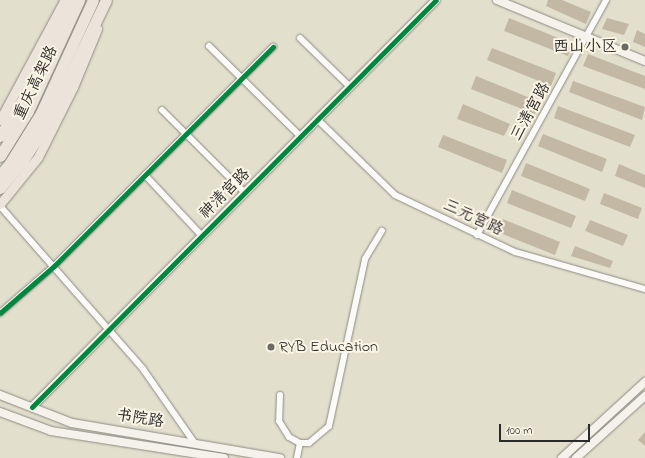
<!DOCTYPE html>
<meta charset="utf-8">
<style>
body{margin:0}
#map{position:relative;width:645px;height:458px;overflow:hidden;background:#e3dfcd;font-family:"Indie Flower","LXGW WenKai TC",sans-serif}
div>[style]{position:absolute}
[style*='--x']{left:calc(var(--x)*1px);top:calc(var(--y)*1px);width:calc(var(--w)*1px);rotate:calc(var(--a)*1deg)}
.building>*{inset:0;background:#c3b8a4}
.roads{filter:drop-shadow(0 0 1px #8d8b82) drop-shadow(0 0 1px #8d8b82)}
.street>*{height:6px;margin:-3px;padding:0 3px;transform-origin:3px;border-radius:3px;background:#fbfaf8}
.secondary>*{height:8px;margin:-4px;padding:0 4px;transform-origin:4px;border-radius:4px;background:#f5f2ec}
.primary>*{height:9px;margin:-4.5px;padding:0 4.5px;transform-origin:4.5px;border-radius:4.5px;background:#ece4db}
.highway>*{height:11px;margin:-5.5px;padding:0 5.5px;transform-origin:5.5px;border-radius:5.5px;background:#ece4db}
.cycleway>*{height:5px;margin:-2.5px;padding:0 2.5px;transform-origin:2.5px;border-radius:2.5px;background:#00873e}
.dots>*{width:11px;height:11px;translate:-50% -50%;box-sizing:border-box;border:2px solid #fcf5e5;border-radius:50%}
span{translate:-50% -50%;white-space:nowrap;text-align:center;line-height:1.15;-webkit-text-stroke:4px #fcf5e5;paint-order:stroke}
.poi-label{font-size:16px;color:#2b2b2b}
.right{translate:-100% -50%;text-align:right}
.left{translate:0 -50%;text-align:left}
.street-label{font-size:16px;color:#2b2b2b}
.scale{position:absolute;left:499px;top:424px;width:91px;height:18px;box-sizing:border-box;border:2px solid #2b2b2b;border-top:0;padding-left:5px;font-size:12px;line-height:14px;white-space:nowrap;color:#2b2b2b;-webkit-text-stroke:3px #fcf5e5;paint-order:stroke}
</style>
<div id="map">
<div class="building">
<div style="clip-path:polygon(548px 0,562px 0,591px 12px,586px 24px,546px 6px)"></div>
<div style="clip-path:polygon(509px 18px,573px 44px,568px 56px,504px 31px)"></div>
<div style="clip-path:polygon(607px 18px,629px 24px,624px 35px,602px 29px)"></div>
<div style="clip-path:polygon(637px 30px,645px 34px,645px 47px,633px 42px)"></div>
<div style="clip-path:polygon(492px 48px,556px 73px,551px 86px,487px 60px)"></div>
<div style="clip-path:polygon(588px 54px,645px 76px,645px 89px,583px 66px)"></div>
<div style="clip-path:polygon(476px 76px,540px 102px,535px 114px,471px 89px)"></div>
<div style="clip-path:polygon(573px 81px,645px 107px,642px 120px,569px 92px)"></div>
<div style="clip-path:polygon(463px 104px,510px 124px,504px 136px,457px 119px)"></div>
<div style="clip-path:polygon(558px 106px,635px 135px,630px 147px,554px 118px)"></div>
<div style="clip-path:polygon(543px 134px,607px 159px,602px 172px,538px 146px)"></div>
<div style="clip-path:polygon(443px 135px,507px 160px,502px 173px,438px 147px)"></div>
<div style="clip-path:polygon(526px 163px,590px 189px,585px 201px,521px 176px)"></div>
<div style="clip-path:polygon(619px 164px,645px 175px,645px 188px,615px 176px)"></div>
<div style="clip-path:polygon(512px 190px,576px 216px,571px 228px,507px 203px)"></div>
<div style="clip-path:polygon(604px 193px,642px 208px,638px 219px,600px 204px)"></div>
<div style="clip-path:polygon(500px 218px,560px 242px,555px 255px,495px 231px)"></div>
<div style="clip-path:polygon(590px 220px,628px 235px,623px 246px,585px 231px)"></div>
<div style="clip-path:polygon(575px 246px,613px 261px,610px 268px,571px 256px)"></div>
<div style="clip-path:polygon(645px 432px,645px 446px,638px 440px)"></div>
</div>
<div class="roads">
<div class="street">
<div style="--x:300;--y:38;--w:70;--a:44.4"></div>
<div style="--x:209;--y:46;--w:129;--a:44.7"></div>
<div style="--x:162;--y:110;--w:117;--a:45"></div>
<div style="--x:318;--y:120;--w:107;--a:44.2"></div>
<div style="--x:395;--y:195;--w:133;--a:25.4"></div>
<div style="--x:515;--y:252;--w:135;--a:15.9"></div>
<div style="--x:145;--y:175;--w:83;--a:46.9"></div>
<div style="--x:0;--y:206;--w:217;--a:48.7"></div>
<div style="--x:143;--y:369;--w:89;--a:55.1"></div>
<div style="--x:477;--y:235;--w:268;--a:-61.2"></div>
<div style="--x:0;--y:313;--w:72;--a:-41"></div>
<div style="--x:54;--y:266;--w:310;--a:-45"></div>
<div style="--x:280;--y:395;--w:26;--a:92"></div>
<div style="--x:279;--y:421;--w:19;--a:58"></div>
<div style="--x:289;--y:437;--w:13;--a:29"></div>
<div style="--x:300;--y:443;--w:9;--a:0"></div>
<div style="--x:309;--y:443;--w:26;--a:-40"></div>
<div style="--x:329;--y:426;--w:171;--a:-77.8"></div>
<div style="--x:365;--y:259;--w:33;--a:-59"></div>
<div style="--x:297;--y:458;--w:15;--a:-79"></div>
</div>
<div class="secondary">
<div style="--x:497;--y:0;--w:160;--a:22.4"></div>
<div style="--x:0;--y:395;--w:77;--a:21.3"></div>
<div style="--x:72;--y:423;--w:211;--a:9.6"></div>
<div style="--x:32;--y:407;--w:573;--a:-45.21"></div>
<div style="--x:0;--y:412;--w:54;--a:20.4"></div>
<div style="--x:51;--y:431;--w:175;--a:8.9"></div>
<div style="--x:562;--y:458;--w:113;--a:-42.5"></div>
<div style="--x:576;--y:458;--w:93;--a:-41.9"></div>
</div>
<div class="primary">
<div style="--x:0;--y:120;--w:135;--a:-61.7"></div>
<div style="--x:0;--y:204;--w:60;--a:-51"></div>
<div style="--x:38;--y:157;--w:78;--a:-63.4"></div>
<div style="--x:73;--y:87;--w:63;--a:-67.5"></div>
</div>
<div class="highway">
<div style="--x:0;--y:136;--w:39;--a:-58"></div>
<div style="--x:21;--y:103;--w:114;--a:-65"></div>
<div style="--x:0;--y:156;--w:53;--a:-58.1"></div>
<div style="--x:28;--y:111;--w:122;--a:-65.3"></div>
<div style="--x:0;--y:175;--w:16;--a:-50"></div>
<div style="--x:10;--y:163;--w:59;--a:-58.2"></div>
<div style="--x:41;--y:113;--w:124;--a:-65.3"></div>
<div style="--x:0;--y:188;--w:34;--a:-50"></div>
<div style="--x:22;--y:162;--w:49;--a:-57.6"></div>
<div style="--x:48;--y:121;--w:134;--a:-64.4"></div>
</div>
</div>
<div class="cycleway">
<div style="--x:0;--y:313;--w:72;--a:-41"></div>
<div style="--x:54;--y:266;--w:310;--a:-45"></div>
<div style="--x:32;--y:407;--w:573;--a:-45.21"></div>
</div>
<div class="dots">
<div style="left:625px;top:47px;background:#6b6a64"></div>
<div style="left:271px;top:347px;background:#6b6a64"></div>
</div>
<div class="poi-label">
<span class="right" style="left:617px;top:47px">西山小区</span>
<span class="left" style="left:279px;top:347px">RYB Education</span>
</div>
<div class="street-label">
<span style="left:36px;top:83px;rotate:-64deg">重庆高架路</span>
<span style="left:531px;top:112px;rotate:-61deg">三清宫路</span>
<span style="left:225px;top:194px;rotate:-45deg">神清宫路</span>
<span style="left:473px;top:218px;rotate:25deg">三元宫路</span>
<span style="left:140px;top:419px;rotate:9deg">书院路</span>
</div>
<div class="scale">100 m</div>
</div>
